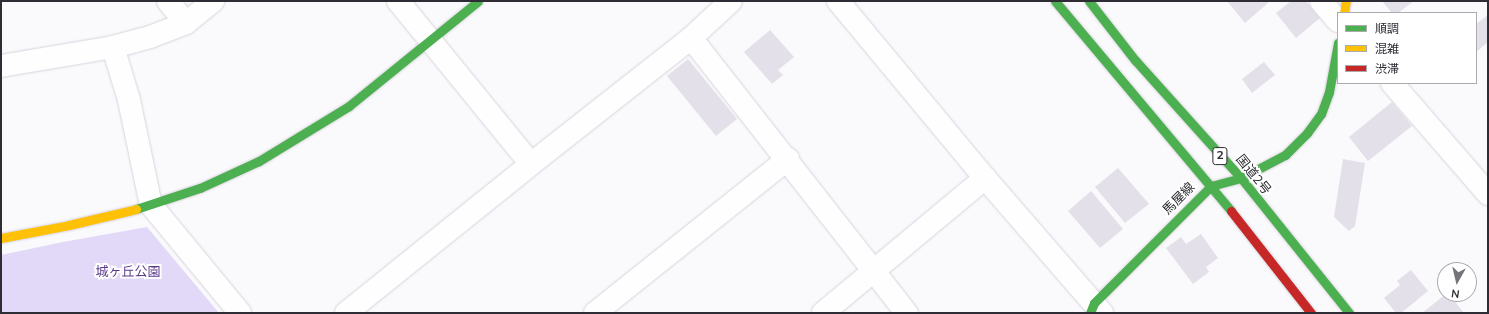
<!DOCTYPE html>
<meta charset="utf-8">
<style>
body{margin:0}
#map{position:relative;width:1489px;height:314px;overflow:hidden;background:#faf9fc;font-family:"Nunito Sans","Noto Sans JP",sans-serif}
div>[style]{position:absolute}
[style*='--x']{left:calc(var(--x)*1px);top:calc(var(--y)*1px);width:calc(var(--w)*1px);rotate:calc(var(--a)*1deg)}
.green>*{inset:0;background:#e2d9f8}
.building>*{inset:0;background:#e3e0e9}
.roads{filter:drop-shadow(0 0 1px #d7d5dc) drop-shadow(0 0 1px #d7d5dc)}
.street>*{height:22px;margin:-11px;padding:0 11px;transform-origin:11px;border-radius:11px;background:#fefeff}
.fast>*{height:9px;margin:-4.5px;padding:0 4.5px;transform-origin:4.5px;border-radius:4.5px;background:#4caf50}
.slow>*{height:9px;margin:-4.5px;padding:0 4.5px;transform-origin:4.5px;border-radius:4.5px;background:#ffc107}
.jam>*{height:9px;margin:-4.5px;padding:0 4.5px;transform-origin:4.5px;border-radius:4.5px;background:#c62828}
span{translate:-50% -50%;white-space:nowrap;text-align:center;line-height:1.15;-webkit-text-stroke:4px #fff;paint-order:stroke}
.shield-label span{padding:1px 3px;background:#fff;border:1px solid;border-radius:3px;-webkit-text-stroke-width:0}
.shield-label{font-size:12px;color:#2e2c35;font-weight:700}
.street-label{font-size:13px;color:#2e2c35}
.park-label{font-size:13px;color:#59398a}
.frame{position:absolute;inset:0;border:2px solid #2e2c35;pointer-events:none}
.legend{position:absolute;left:1337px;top:12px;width:140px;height:72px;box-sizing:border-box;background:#fff;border:1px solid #ababae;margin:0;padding:5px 7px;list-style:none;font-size:12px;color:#2e2c35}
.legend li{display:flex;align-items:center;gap:8px;height:20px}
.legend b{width:20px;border:1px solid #ababae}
.north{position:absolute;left:1437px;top:262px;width:40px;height:40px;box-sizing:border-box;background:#fff;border:1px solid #ababae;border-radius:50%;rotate:188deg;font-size:11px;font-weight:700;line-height:16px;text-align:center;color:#2e2c35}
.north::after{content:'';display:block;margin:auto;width:14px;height:18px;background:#75747b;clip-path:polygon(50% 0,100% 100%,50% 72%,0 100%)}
</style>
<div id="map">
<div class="green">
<div style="clip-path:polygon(147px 227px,219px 313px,1px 313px,1px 255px,63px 242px)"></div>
</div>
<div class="building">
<div style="clip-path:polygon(1227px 1px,1267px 1px,1268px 3px,1245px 23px)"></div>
<div style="clip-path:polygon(1291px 1px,1306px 1px,1320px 18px,1296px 38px,1276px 13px)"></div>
<div style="clip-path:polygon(1382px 1px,1414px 1px,1398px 13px,1392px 13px)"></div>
<div style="clip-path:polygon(1488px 15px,1488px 42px,1476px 52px,1476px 24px)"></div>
<div style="clip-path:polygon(770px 30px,794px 57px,778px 70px,783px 75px,772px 84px,744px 52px)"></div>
<div style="clip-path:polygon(688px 59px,737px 119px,716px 136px,667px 76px)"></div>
<div style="clip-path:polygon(1264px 62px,1275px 75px,1252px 93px,1242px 79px)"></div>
<div style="clip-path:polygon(1392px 102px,1412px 126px,1368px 161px,1349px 137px)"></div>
<div style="clip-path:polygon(1343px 159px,1365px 163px,1355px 226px,1349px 231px,1334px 217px)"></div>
<div style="clip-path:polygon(1118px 168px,1149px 204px,1125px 223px,1095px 187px)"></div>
<div style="clip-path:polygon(1091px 191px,1123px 229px,1100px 248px,1068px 211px)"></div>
<div style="clip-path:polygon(1201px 234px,1218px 258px,1206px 267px,1209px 272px,1193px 284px,1166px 248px,1181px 237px,1186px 244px)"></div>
<div style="clip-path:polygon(1411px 270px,1428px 291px,1401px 313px,1396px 313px,1384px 298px,1400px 285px,1397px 281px)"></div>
<div style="clip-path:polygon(1446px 294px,1449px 294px,1464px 313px,1422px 313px)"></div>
</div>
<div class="roads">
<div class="street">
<div style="--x:168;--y:1;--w:28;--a:51"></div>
<div style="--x:398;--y:1;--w:210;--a:50.8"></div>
<div style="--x:838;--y:1;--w:230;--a:50.3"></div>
<div style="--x:985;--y:178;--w:179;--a:49.1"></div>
<div style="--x:1321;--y:1;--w:26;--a:50"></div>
<div style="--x:691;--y:38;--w:350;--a:51.9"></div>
<div style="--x:113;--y:47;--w:55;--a:73.2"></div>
<div style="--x:129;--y:100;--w:107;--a:78.2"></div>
<div style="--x:151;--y:205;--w:140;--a:50.5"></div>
<div style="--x:1;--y:66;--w:114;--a:-9.6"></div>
<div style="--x:113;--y:47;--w:38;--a:-15"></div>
<div style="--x:150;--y:37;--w:39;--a:-21"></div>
<div style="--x:186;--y:23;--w:35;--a:-39"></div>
<div style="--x:1392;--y:83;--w:147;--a:49.1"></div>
<div style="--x:346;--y:313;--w:238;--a:-38.8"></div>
<div style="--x:531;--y:164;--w:204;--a:-38.2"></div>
<div style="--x:691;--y:38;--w:54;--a:-42.8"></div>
<div style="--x:595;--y:313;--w:247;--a:-38.6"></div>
<div style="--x:823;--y:313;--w:211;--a:-39.8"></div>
</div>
<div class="fast">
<div style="--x:1055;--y:1;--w:274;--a:50"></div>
<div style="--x:1089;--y:1;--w:75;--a:52.1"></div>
<div style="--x:1135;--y:60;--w:159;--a:48.1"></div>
<div style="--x:1241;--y:178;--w:173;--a:51.3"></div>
<div style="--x:136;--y:209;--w:67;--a:-18.2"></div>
<div style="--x:200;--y:188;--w:65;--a:-24.6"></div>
<div style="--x:259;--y:161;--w:105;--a:-31.4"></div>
<div style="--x:349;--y:106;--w:166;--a:-39.1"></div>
<div style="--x:1090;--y:313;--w:11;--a:-68"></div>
<div style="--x:1094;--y:303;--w:165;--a:-45"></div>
<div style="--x:1211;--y:186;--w:31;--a:-15"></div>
<div style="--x:1241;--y:178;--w:50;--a:-27.6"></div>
<div style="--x:1285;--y:155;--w:31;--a:-45"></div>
<div style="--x:1307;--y:133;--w:24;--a:-54"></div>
<div style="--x:1321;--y:114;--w:23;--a:-70"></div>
<div style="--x:1329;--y:92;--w:50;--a:-79.6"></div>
</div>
<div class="slow">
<div style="--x:1344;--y:13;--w:12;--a:-81"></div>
<div style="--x:1;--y:238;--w:69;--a:-10.8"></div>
<div style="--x:69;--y:225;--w:69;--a:-13.4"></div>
</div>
<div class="jam">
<div style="--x:1231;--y:211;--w:130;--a:51.9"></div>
</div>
</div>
<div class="shield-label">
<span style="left:1220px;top:156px">2</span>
</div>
<div class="street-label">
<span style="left:1253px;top:175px;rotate:51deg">国道2号</span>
<span style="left:1179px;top:199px;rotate:-45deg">馬屋線</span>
</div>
<div class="park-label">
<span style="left:128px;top:272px">城ヶ丘公園</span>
</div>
<div class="frame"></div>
<ul class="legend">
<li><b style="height:5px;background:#4caf50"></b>順調</li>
<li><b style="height:5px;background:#ffc107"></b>混雑</li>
<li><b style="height:5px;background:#c62828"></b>渋滞</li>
</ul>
<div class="north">N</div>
</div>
